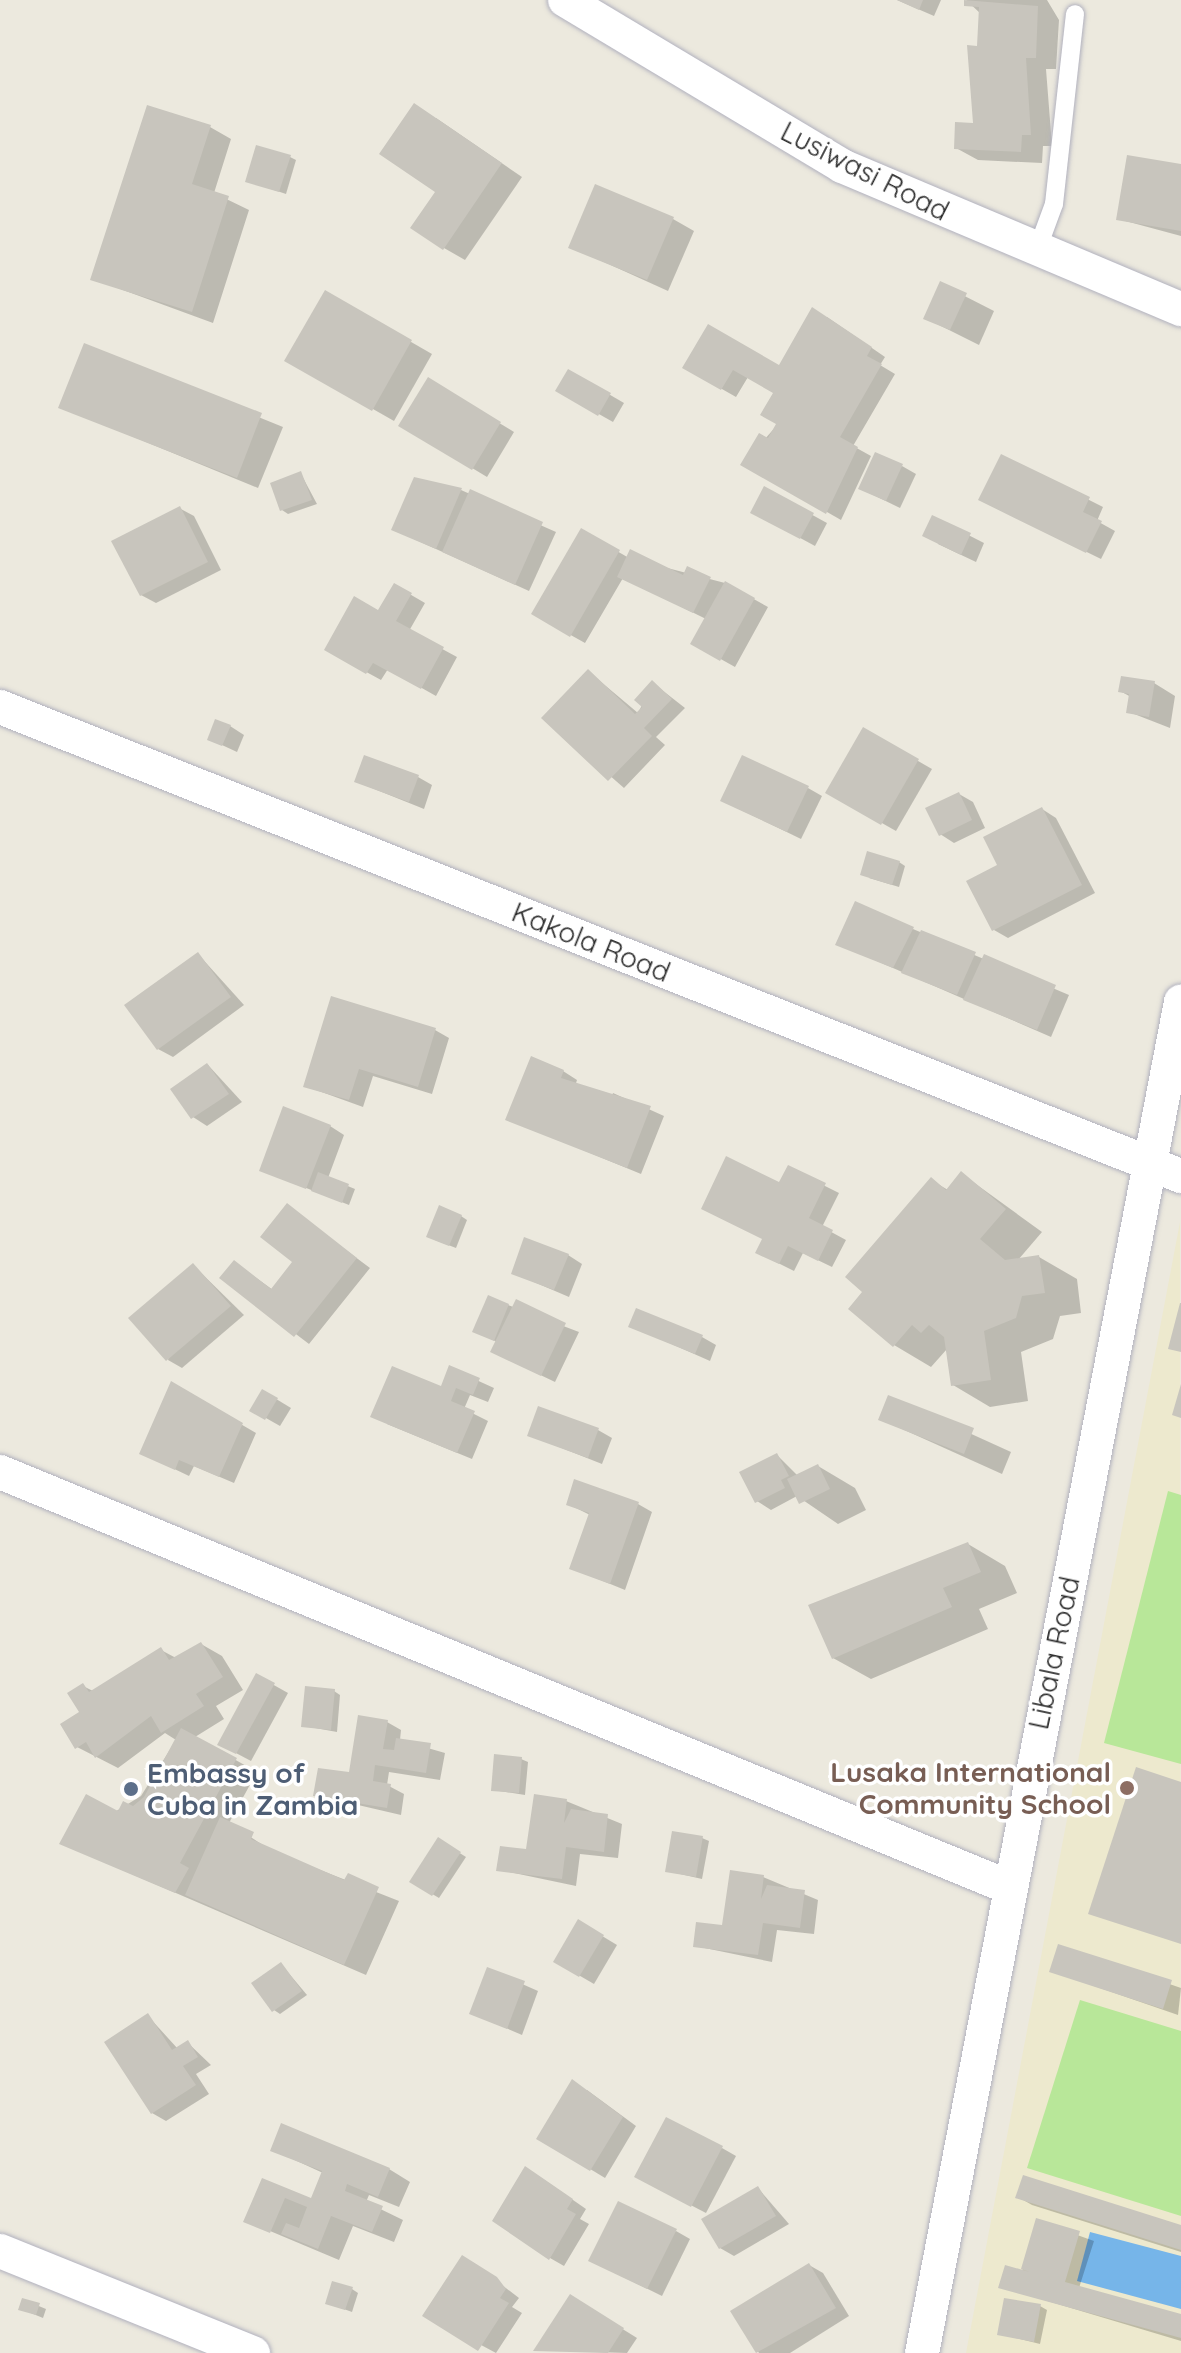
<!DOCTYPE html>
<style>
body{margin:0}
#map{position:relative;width:1181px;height:2353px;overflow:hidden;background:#ece9de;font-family:Quicksand,sans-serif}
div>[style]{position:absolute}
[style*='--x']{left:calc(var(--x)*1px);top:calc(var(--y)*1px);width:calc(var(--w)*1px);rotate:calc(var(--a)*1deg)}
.education>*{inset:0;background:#ede9ce}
.pitch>*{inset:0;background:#b8e799}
.water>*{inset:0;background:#76b5e9}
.shadow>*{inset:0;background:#0003}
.building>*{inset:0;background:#c8c5bd}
.roads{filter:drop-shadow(0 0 2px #b1b1be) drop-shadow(0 0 2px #b1b1be)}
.lane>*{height:18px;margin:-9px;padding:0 9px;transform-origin:9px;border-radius:9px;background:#fff}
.street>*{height:34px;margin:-17px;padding:0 17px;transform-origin:17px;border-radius:17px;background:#fff}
.dots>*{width:22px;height:22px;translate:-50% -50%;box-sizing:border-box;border:4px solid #fff;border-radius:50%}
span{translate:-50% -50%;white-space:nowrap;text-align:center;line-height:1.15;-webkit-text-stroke:7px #fff;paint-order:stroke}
.street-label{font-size:28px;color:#2b2b2b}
.education-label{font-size:28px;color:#785e54;font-weight:700}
.right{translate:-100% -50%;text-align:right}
.service-label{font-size:28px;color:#4e5e75;font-weight:700}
.left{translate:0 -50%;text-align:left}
</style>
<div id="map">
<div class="education">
<div style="clip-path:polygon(1180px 1222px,1181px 2353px,966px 2353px)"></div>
</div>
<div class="pitch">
<div style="clip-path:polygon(1168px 1491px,1181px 1495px,1181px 1764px,1104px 1743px)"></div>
<div style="clip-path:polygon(1080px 2000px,1181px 2031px,1181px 2216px,1027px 2168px)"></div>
</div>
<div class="water">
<div style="clip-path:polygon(1090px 2232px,1181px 2256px,1181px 2309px,1077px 2281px)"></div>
</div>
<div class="shadow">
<div style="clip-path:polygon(897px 0,941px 0,934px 16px)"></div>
<div style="clip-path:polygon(966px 0,1047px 0,1059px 20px,1056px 69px,1046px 69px,1052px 146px,1043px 146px,1042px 163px,978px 160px,956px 148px,976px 125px,981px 14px)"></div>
<div style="clip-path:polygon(436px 118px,522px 177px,465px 260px,444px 248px)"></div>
<div style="clip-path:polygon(210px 127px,231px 139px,214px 193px,249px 210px,213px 323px,93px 279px)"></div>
<div style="clip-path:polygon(290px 157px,296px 160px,286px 194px,247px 181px)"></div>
<div style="clip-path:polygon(1181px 166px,1181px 236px,1118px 219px)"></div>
<div style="clip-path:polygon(673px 219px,694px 231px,668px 291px,571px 247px)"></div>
<div style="clip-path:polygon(941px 284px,994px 311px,979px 345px,925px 318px)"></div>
<div style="clip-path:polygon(326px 293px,432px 354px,394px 421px,287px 360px)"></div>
<div style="clip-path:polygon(827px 317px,885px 357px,880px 365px,895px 374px,853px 446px,871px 456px,841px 520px,743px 464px,779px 423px,776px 392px,748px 377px,736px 397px,685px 368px,779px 367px)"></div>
<div style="clip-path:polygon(85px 346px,283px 427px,258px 488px,61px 407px)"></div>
<div style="clip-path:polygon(569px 371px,624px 403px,613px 422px,558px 391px)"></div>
<div style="clip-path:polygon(428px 380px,514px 432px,487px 477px,401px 425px)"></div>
<div style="clip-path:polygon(1002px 456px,1103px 507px,1097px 521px,1115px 531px,1101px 559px,995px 507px)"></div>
<div style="clip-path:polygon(902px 466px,916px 474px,900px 508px,861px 489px)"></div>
<div style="clip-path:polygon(301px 474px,317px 504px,288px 514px,282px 510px)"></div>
<div style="clip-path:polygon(765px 489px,827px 523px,815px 546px,767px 520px)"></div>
<div style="clip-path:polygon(461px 490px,556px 532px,529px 591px,394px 530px)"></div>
<div style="clip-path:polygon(179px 508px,194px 516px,221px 570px,156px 603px,141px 595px)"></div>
<div style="clip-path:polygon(933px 517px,984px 543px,976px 562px,938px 544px)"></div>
<div style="clip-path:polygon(582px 531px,629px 558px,725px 583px,768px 607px,735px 667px,692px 643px,706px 619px,623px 578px,585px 643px,533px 614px)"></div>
<div style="clip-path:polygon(394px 585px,425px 603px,409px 631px,457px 657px,436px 696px,388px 669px,381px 680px,326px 650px,379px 612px)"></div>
<div style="clip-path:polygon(588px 671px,638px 713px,653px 683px,685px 708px,656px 737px,665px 745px,624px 788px,544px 718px)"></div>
<div style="clip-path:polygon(1154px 683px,1175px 696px,1170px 728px,1129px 712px,1131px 697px,1120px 691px)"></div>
<div style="clip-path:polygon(230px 726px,244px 735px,237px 752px,209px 739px)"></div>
<div style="clip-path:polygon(864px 730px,932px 769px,896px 831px,827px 792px)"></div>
<div style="clip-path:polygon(418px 777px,432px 785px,424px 809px,357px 782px)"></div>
<div style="clip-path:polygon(808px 788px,822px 796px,801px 839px,737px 808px)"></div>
<div style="clip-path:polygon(959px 794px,973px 802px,985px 828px,954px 843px,940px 834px)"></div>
<div style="clip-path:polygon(1042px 809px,1056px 818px,1095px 893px,1008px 938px,994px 930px)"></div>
<div style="clip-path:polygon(899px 862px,905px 866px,899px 887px,869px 878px)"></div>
<div style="clip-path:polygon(913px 929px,1069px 995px,1051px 1037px,838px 944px)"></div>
<div style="clip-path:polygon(198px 954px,244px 1005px,173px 1057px,158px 1049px)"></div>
<div style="clip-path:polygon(435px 1030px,449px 1038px,432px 1094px,373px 1076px,363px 1107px,305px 1086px)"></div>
<div style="clip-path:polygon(208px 1065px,242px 1102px,207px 1126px,193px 1117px)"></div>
<div style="clip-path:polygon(563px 1071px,577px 1080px,575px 1086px,610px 1100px,613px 1093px,664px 1116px,641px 1174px,508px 1119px)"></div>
<div style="clip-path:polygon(330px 1126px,344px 1135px,328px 1178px,355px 1189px,349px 1205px,261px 1170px)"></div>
<div style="clip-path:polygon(789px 1168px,839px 1193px,822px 1227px,846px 1240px,832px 1267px,803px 1253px,794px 1271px,758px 1253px)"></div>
<div style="clip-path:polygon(962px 1174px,1042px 1232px,1018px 1260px,1039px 1257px,1077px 1279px,1081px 1313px,1060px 1316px,1053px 1339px,1021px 1352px,1028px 1401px,990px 1407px,953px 1385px,947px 1349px,931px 1367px,894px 1345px,865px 1292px,931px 1180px,948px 1190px)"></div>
<div style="clip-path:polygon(287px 1206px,370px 1268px,309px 1344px,222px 1278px,234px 1262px,273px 1290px,295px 1262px)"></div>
<div style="clip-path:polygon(461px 1216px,467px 1220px,456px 1248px,435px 1240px)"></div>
<div style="clip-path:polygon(568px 1255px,582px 1264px,569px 1297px,513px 1273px)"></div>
<div style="clip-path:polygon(193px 1265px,244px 1315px,182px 1368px,168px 1360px)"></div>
<div style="clip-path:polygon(508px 1305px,579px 1332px,555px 1382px,492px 1352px,497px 1342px,475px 1331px)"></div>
<div style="clip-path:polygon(631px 1326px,702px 1337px,716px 1345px,710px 1361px)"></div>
<div style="clip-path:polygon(450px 1368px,494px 1388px,488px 1402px,470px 1395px,464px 1409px,488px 1421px,472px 1459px,387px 1424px,442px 1389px)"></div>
<div style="clip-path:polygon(172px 1384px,256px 1433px,234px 1483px,194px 1466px,189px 1476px,141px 1453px)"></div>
<div style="clip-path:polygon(263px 1391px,291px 1408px,280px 1426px,252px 1410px)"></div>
<div style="clip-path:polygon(890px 1397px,1011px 1452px,1002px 1474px,880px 1419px)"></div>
<div style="clip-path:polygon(598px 1430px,612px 1438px,602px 1464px,529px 1435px)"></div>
<div style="clip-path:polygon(777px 1455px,798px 1476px,818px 1466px,855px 1488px,866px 1510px,838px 1524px,797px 1496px,771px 1510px,757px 1501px)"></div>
<div style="clip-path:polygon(568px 1504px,638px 1504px,652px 1512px,625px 1590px,571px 1568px,590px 1515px)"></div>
<div style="clip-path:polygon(968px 1544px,1005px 1566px,1017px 1593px,979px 1609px,988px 1629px,871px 1679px,833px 1658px)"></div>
<div style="clip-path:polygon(201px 1644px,222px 1656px,243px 1690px,216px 1706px,224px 1719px,195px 1737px,257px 1772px,229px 1823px,272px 1851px,399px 1901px,366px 1975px,62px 1844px,141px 1796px,176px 1740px,165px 1733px,118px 1768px,77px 1747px,83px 1686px,93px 1691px,161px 1650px,176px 1658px)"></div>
<div style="clip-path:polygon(256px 1675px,288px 1693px,251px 1761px,234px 1752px)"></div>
<div style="clip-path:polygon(334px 1691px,340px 1695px,337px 1732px,304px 1726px)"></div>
<div style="clip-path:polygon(387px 1722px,401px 1730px,400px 1740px,445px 1753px,440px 1780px,389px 1772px,387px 1785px,404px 1794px,401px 1815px,315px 1795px,351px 1775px)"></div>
<div style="clip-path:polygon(521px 1759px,528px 1762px,525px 1795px,493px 1790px)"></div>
<div style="clip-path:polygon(566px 1801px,622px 1824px,618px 1858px,580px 1854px,576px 1886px,499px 1870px,528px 1852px)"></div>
<div style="clip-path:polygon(702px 1838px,709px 1841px,702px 1879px,667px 1871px)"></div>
<div style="clip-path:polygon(439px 1840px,466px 1857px,439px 1898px,412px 1882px)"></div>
<div style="clip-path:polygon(763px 1877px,818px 1900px,814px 1934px,777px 1930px,772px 1962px,695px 1946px,724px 1928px)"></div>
<div style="clip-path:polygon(579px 1922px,617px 1945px,594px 1984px,556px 1962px)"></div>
<div style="clip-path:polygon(1059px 1946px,1181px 1988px,1178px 2015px,1051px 1971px)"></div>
<div style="clip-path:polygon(281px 1964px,307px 1995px,280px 2014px,274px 2010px)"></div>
<div style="clip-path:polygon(488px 1969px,538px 1991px,522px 2035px,471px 2013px)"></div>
<div style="clip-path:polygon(148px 2016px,178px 2049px,188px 2043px,211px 2065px,196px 2074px,209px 2094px,166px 2121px,152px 2113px)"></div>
<div style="clip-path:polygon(587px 2090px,636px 2126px,605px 2178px,539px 2138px)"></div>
<div style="clip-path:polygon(722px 2148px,736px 2156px,706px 2213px,650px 2184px)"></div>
<div style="clip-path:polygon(273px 2150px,389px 2169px,410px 2182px,399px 2207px,369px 2195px,366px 2202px,403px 2220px,394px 2242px,353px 2226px,339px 2260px,246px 2221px,263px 2181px,312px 2201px,323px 2173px)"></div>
<div style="clip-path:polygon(540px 2177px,586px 2209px,580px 2219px,589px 2224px,564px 2266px,550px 2258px)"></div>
<div style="clip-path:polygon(758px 2188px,789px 2224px,734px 2256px,720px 2248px)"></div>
<div style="clip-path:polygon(1018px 2197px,1181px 2227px,1181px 2252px,1032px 2205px)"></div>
<div style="clip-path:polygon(1038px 2221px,1094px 2241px,1079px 2288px,1181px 2316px,1181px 2341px,1001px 2287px,1022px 2272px)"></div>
<div style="clip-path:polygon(676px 2231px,690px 2239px,662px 2296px,605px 2268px)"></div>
<div style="clip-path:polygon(809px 2265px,823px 2273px,849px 2316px,790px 2353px,759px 2353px,733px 2311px)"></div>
<div style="clip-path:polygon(477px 2266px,519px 2298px,512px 2307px,522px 2313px,496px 2353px,425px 2315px)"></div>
<div style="clip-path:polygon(352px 2289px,358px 2293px,352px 2312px,327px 2303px)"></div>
<div style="clip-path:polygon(24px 2300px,46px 2309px,43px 2318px,21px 2309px)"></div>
<div style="clip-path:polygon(584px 2305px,637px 2338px,627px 2353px,536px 2350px)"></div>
<div style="clip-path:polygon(1040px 2306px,1047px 2310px,1040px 2344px,1000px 2334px)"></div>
</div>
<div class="building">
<div style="clip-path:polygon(897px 0,923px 0,919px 10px)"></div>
<div style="clip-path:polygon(964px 0,1038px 6px,1036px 58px,1026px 58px,1031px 135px,1022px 135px,1021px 152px,954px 149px,955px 122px,973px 123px,967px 45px,977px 46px,979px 7px,964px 6px)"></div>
<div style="clip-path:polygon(414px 103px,502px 163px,443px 250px,410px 228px,435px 192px,379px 154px)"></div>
<div style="clip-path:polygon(147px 105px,211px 125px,192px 184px,229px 196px,192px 312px,90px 280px)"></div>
<div style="clip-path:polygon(256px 145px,291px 155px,279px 192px,245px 182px)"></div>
<div style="clip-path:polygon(1127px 155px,1181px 164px,1181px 231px,1116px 220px)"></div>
<div style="clip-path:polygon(595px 184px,674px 217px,647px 280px,568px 248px)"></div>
<div style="clip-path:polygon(940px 281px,967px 293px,950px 330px,923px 319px)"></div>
<div style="clip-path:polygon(325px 290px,412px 340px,372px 411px,284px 361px)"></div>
<div style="clip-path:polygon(812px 307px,872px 347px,867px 356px,882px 364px,840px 437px,858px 447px,826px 514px,740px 465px,759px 433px,768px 438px,776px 424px,760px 415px,773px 393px,733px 370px,721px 390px,682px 368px,708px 324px,779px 365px)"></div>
<div style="clip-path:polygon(84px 343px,262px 413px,237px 478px,58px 408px)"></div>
<div style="clip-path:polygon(568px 369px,611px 393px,598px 416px,555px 391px)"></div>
<div style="clip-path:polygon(428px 377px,501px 422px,472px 470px,398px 426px)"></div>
<div style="clip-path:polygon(875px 452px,903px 464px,886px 501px,858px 489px)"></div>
<div style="clip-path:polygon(1001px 454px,1090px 497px,1083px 512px,1102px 521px,1086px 553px,978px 500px)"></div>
<div style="clip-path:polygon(301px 471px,312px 500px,280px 511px,270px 483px)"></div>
<div style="clip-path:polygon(414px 477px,462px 488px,436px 549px,391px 530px)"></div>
<div style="clip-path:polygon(764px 486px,814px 513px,800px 539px,750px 513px)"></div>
<div style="clip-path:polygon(470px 489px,543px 522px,515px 585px,442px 552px)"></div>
<div style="clip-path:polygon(180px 506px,208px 562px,140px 596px,111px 541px)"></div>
<div style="clip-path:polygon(932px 515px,971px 533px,961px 555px,922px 536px)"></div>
<div style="clip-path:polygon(581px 528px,620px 550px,570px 637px,531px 614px)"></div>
<div style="clip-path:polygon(630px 549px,683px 575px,687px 566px,711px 577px,693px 613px,617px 577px)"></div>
<div style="clip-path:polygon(725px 581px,755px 598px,720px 661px,690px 644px)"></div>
<div style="clip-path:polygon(394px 583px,412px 593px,396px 621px,444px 647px,421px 689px,373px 663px,366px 674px,324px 650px,354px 596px,378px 610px)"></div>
<div style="clip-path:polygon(588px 669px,635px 714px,642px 707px,634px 700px,652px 680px,672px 699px,644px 728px,652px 736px,608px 781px,541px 718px)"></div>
<div style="clip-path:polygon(1121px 676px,1155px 681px,1149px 717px,1126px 713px,1129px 694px,1118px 692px)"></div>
<div style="clip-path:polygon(215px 719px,231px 725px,222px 746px,207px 740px)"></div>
<div style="clip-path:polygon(863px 727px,919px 759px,881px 825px,825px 793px)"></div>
<div style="clip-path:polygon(364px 755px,419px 775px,409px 802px,354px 782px)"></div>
<div style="clip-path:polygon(742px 755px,809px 786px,787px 832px,720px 801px)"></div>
<div style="clip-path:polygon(959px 792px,972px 820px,939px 836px,925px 808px)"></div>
<div style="clip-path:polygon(1042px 807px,1082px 885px,992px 931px,966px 881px,997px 865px,983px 837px)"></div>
<div style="clip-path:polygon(867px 851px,900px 861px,892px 885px,860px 875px)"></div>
<div style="clip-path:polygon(855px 901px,914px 927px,893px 968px,835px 945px)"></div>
<div style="clip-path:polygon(921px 930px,976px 952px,957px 995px,901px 973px)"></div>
<div style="clip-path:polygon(198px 952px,231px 997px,157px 1050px,124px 1005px)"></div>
<div style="clip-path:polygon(984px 954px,1056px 985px,1037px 1030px,963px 1000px)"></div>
<div style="clip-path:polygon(331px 996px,436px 1028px,418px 1087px,359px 1069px,349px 1100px,303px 1087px)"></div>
<div style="clip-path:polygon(531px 1056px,564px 1070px,561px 1078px,651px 1106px,627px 1168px,505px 1120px)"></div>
<div style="clip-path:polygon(207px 1063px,229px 1094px,191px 1119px,170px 1089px)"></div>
<div style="clip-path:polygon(283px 1106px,331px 1125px,306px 1189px,259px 1171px)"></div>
<div style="clip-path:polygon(726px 1156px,779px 1182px,788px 1165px,826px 1183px,809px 1218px,833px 1230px,818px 1261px,788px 1246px,779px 1264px,755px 1253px,762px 1239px,701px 1209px)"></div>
<div style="clip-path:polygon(961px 1171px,1006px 1209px,980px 1239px,1005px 1260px,1039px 1255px,1045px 1293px,1022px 1296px,1016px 1318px,984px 1331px,991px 1380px,951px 1386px,944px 1337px,929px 1325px,921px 1333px,912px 1325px,893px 1347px,848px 1309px,862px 1292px,845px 1277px,931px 1177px,946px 1190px)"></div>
<div style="clip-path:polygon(318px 1172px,349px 1184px,342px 1203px,311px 1191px)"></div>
<div style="clip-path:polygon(287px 1203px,357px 1258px,294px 1337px,219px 1278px,234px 1260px,271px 1289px,292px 1262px,260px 1237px)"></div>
<div style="clip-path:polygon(439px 1205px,462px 1215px,449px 1246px,426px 1237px)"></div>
<div style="clip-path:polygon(524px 1237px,569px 1254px,554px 1290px,511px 1274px)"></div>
<div style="clip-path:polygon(193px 1263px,231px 1306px,166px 1361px,128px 1318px)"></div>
<div style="clip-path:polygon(488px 1295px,509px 1304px,494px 1341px,472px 1332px)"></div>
<div style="clip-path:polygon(516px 1299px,566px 1323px,541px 1376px,490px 1352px)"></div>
<div style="clip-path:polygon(1180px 1303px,1181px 1303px,1181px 1352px,1168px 1349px)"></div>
<div style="clip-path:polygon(636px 1308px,703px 1335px,695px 1354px,628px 1327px)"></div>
<div style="clip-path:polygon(449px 1365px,480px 1378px,473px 1395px,456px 1388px,451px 1401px,475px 1411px,457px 1453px,370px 1417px,392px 1366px,441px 1386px)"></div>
<div style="clip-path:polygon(171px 1381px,243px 1423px,219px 1477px,179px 1460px,175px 1470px,139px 1454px)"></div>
<div style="clip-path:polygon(1181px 1384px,1181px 1418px,1172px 1415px)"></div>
<div style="clip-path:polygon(262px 1389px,278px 1398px,265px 1420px,249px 1411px)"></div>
<div style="clip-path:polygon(888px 1395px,974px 1428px,964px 1454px,878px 1420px)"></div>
<div style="clip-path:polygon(538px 1406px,599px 1428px,588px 1458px,527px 1436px)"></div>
<div style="clip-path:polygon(777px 1453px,789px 1476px,781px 1480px,785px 1488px,755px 1503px,739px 1472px)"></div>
<div style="clip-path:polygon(818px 1464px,830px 1489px,799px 1504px,787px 1479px)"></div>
<div style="clip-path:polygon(574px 1479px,639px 1502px,610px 1584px,569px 1569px,589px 1513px,566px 1505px)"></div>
<div style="clip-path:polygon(968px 1542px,981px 1572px,943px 1588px,952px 1607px,832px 1659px,808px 1605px)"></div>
<div style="clip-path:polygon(201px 1642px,223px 1677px,196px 1694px,204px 1706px,161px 1733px,151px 1716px,95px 1758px,86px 1742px,75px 1749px,60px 1724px,79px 1712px,67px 1693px,83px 1683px,89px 1692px,161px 1647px,169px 1660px)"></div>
<div style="clip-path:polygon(256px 1673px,275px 1683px,236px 1754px,217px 1745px)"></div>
<div style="clip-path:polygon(305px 1686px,335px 1689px,331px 1730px,301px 1727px)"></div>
<div style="clip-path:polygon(358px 1715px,388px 1720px,383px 1749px,394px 1750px,396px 1738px,431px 1743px,426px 1773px,375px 1765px,373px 1781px,391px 1784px,387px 1808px,313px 1796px,318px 1768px,349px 1772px)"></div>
<div style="clip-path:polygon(181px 1728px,237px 1758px,180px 1863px,189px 1868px,175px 1893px,59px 1844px,86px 1794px,118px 1811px,123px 1801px,133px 1806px,144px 1797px)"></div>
<div style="clip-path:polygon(494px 1754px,522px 1757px,519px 1793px,491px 1791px)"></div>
<div style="clip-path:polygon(1136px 1767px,1181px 1782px,1181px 1944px,1088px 1914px)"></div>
<div style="clip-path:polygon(534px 1794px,567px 1799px,564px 1823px,571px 1809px,608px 1814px,604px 1852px,566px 1847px,562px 1879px,496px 1871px,500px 1846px,526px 1849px)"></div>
<div style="clip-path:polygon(220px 1817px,254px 1832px,251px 1839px,344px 1880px,348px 1873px,379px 1887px,344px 1965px,185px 1895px)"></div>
<div style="clip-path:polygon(672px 1831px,703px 1836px,696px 1877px,665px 1872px)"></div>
<div style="clip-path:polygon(438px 1837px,461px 1852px,432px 1896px,409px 1882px)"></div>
<div style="clip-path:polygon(730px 1870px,764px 1875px,761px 1899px,767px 1885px,805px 1890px,800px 1928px,763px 1923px,758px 1955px,693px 1947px,696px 1922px,722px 1925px)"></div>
<div style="clip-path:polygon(578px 1919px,604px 1935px,579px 1977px,553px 1962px)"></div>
<div style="clip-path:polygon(1058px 1944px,1172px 1980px,1163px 2009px,1049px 1972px)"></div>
<div style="clip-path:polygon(281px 1962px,302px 1991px,272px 2012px,251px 1983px)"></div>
<div style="clip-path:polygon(487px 1967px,525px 1981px,507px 2029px,469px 2014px)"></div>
<div style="clip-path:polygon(148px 2013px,172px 2050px,188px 2040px,198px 2057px,183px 2066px,196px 2085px,151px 2114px,104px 2042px)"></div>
<div style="clip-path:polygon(572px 2079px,623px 2117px,590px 2171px,536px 2139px)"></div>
<div style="clip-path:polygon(666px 2117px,723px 2146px,691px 2207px,634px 2177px)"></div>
<div style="clip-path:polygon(281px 2123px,390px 2168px,378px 2197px,347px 2184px,345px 2191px,383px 2206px,372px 2232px,331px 2216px,318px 2249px,281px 2234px,286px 2223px,299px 2228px,307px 2207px,285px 2198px,270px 2233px,243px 2222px,262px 2178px,311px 2198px,322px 2171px,270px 2151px)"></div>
<div style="clip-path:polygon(525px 2166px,573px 2199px,567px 2209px,576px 2214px,549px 2260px,492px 2221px)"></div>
<div style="clip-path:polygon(1023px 2175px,1181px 2225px,1181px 2250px,1015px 2198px)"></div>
<div style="clip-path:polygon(758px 2186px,776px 2216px,719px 2249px,701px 2219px)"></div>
<div style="clip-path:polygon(618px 2201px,677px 2229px,647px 2289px,588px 2261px)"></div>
<div style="clip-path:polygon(1036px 2218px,1080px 2231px,1065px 2282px,1181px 2314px,1181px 2338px,998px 2288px,1005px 2265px,1030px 2272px,1021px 2269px)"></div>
<div style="clip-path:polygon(462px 2255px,497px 2277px,506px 2289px,500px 2298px,509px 2303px,478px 2351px,422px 2316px)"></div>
<div style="clip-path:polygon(809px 2263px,836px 2308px,756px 2353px,730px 2311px)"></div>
<div style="clip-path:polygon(332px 2281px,353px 2287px,345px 2310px,325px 2304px)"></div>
<div style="clip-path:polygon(570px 2294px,624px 2328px,608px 2353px,533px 2351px)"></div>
<div style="clip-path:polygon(22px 2298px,40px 2303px,36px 2315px,18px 2310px)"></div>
<div style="clip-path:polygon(1004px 2298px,1041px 2304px,1034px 2342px,997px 2335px)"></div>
</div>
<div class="roads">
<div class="lane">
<div style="--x:1036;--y:253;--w:52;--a:-69.8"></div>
<div style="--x:1054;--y:204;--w:191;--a:-83.7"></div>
</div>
<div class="street">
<div style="--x:565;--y:0;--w:323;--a:30.9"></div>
<div style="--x:842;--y:166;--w:368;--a:22.9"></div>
<div style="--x:0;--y:707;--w:1271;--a:21.66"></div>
<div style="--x:0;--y:1472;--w:1088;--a:22.37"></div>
<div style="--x:0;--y:2251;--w:273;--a:22"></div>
<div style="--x:922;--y:2353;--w:1376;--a:-79.15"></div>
</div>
</div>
<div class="dots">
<div style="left:1127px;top:1788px;background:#8d6e63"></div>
<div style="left:131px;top:1789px;background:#5c6f8a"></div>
</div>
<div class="street-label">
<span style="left:865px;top:171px;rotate:27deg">Lusiwasi Road</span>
<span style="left:591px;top:942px;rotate:22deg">Kakola Road</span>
<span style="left:1054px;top:1653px;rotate:-78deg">Libala Road</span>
</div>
<div class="education-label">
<span class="right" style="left:1111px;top:1788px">Lusaka International<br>Community School</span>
</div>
<div class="service-label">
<span class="left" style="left:147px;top:1789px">Embassy of<br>Cuba in Zambia</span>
</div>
</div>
